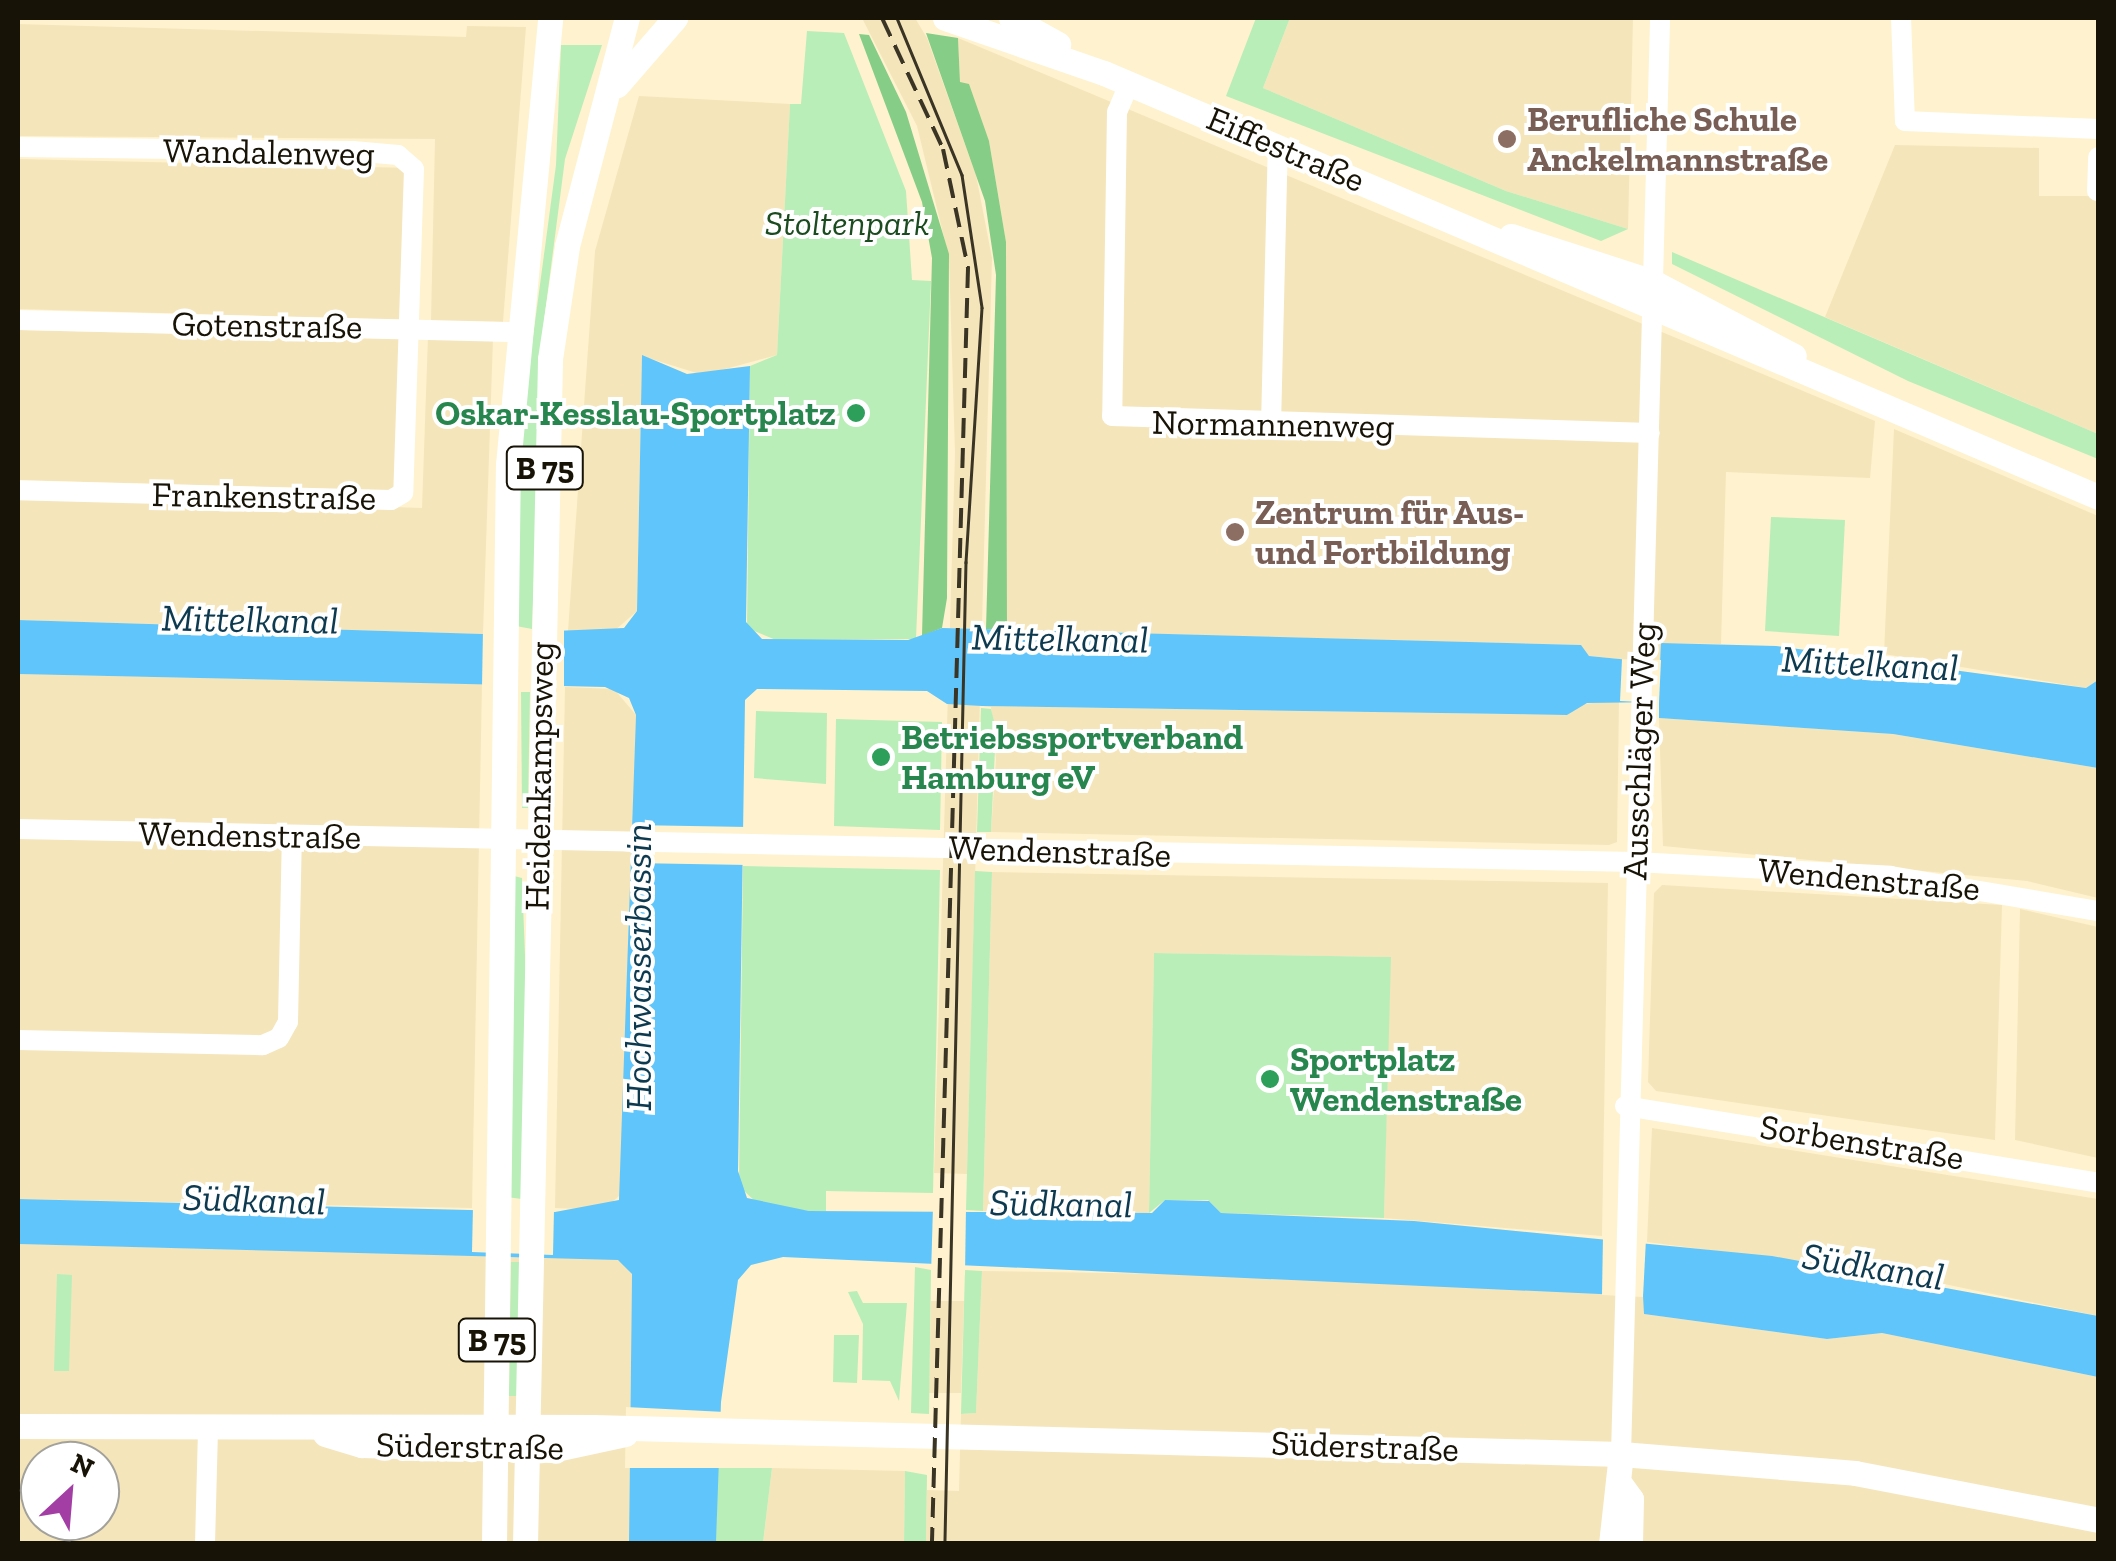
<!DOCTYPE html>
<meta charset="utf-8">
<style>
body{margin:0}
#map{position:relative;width:2116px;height:1561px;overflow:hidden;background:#fff2ce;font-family:"Zilla Slab",serif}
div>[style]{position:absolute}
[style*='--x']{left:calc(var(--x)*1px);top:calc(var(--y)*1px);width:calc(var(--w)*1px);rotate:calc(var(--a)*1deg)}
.built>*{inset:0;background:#f5e5ba}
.green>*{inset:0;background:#b9eeb9}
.forest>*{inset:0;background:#86cd87}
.water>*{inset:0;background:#60c5fa}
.pier>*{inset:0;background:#fff2ce}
.minor>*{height:20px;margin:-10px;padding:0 10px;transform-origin:10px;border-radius:10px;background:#fff}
.major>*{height:25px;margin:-12.5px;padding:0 12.5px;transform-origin:12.5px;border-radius:12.5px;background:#fff}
.tram>*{height:2.5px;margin:-1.25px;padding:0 1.25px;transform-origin:1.25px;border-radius:1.25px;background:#3a3424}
.rail>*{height:4px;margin-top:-2px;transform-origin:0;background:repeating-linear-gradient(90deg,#3a3424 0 20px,transparent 0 30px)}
.dots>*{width:28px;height:28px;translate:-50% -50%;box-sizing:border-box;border:5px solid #fff;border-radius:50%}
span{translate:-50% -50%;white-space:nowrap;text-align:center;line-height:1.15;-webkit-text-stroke:8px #fff;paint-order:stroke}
.shield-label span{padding:2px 8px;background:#fff;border:2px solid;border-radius:8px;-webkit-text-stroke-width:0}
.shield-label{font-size:32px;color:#171306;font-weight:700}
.education-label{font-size:35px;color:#785e54;font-weight:700}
.left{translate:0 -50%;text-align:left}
.street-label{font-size:35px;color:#171306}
.park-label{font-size:35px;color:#1b4c1f;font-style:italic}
.leisure-label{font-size:35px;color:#27864d;font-weight:700}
.right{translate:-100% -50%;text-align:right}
.water-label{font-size:38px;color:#0e3a50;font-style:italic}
.frame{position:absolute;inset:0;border:20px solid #171306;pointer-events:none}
.north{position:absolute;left:20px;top:1441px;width:100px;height:100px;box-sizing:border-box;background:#fff;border:2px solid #a2a19b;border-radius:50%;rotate:26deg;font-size:28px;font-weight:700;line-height:40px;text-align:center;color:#171306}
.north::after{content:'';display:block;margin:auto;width:35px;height:45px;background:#a33fa4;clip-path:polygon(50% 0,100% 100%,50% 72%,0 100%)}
</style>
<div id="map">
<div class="built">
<div style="clip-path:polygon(862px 18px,915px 18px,927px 38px,976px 175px,992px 258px,967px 1174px,934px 1173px,955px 453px,949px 258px,917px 126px)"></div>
<div style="clip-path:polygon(1290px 18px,1633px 18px,1628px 229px,1506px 191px,1263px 88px)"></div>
<div style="clip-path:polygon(18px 24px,466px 37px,467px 26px,526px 27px,503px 322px,431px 321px,435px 139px,18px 136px)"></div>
<div style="clip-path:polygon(958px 38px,1875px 421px,1870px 478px,1726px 472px,1721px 644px,1662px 643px,1660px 663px,1589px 656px,1580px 645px,1007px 630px,1006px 242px,989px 141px,960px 82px)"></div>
<div style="clip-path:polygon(639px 96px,790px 104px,777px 355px,703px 375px,642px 356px,637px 611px,613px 632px,568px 631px,595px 251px)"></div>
<div style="clip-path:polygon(1895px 145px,2039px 148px,2039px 196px,2098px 196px,2098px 434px,1825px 317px)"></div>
<div style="clip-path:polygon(18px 159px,412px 168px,407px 320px,18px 309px)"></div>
<div style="clip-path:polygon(18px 330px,404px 339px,402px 491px,18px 480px)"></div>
<div style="clip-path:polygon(428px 336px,493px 338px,483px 634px,18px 620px,18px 495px,422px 508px)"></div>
<div style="clip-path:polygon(1894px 429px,2098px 516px,2098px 680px,2086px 688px,1884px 654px)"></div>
<div style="clip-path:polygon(18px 674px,482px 684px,472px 1208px,18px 1199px)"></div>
<div style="clip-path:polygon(565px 687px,614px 689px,636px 715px,626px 1190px,603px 1210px,555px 1208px)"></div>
<div style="clip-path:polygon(1619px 700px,1617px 842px,1609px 845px,991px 832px,996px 759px,991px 707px,982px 706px,1567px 715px,1576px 705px)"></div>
<div style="clip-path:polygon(1659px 718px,1893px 734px,2098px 768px,2098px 898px,2027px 881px,1663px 846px)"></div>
<div style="clip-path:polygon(992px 872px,1608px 883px,1602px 1236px,1384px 1218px,1390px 957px,1154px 953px,1149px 1213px,983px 1211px)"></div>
<div style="clip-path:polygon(1662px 885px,2002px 905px,1995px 1140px,1656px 1091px,1648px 1082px,1654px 893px)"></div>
<div style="clip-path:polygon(2020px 909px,2098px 927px,2098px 1158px,2015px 1140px)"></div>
<div style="clip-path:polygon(1652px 1128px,2098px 1199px,2098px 1316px,1901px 1275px,1647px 1242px)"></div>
<div style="clip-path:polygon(evenodd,18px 1244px,618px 1259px,632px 1274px,629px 1543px,18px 1544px,18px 1244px,40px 1461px,100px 1461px,100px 1521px,40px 1521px,40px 1461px)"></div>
<div style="clip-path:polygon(982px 1271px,1353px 1277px,1644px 1296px,1644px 1314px,1827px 1339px,1882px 1333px,2098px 1377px,2098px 1543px,926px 1544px,927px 1490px,959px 1491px,961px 1414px,976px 1413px)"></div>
<div style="clip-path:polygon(931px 1301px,964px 1301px,961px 1393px,929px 1393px)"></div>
<div style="clip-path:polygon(772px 1468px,905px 1471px,904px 1543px,763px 1544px)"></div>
</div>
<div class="green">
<div style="clip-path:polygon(1256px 18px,1290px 18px,1263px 88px,1506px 191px,1628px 229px,1601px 241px,1226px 96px)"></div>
<div style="clip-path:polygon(807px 31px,844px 33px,906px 191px,912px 280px,931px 281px,916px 639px,776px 640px,747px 628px,750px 366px,777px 355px,790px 104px,801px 104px)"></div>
<div style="clip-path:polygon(561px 45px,602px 45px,565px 159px,544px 321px,532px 629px,516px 626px,520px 434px,556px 165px)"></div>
<div style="clip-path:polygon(1672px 252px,2098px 434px,2098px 459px,1908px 381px,1672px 264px)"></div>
<div style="clip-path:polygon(1771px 517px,1845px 520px,1839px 636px,1765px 631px)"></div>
<div style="clip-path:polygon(521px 692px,530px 692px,528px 808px,522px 808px)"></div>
<div style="clip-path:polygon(981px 708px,991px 709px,996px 729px,991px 832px,977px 832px)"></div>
<div style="clip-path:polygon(756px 711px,827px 713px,826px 784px,754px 778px)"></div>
<div style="clip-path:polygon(836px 719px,942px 722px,940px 830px,834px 826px)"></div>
<div style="clip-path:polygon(743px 866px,940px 870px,933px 1193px,826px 1191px,826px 1211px,809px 1211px,759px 1205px,739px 1186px)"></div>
<div style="clip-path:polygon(975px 871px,992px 872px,983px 1211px,966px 1210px)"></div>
<div style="clip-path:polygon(514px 876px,522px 878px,526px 981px,522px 1199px,507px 1197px)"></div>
<div style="clip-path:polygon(1154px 953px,1391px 957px,1384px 1218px,1221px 1213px,1208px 1200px,1165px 1200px,1149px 1213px)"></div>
<div style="clip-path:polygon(511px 1262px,520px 1262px,518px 1396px,509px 1396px)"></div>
<div style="clip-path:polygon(915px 1267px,931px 1270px,929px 1414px,911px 1413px)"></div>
<div style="clip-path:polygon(965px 1270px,982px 1271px,976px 1413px,961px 1414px)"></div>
<div style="clip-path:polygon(57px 1274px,72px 1275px,69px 1371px,54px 1371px)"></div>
<div style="clip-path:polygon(857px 1291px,863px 1303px,907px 1303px,899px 1401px,890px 1381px,862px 1380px,863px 1324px,848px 1292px)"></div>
<div style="clip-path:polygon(834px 1335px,859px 1335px,857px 1383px,833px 1382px)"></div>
<div style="clip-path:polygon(717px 1468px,772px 1468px,763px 1543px,716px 1543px)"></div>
<div style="clip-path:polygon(905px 1471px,927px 1475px,926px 1543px,904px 1543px)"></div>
</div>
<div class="forest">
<div style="clip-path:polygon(926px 33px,958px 38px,960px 82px,969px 84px,989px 141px,1006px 242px,1007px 630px,986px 629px,996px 275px,985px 201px)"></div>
<div style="clip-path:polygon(859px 34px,869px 35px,906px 112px,949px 254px,947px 598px,942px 628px,922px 636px,932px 258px,922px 202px)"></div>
</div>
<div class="water">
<div style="clip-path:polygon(642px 355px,687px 374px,750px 366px,746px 622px,762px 639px,908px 640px,942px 628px,1581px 645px,1589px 656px,1660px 663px,1661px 643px,1776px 646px,2086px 688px,2098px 680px,2098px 768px,1893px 734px,1659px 718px,1659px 702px,1587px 703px,1567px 715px,982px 706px,947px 704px,927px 691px,757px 689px,745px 700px,738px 1171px,747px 1198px,809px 1211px,1152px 1213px,1165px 1200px,1209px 1201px,1221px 1213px,1414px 1221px,1772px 1256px,2098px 1316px,2098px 1377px,1882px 1333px,1827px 1339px,1644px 1314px,1643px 1296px,783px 1257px,751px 1265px,738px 1280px,721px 1402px,716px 1543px,629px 1543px,632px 1274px,618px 1260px,18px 1244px,18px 1199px,555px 1212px,619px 1200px,636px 715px,629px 698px,605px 687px,18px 674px,18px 620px,483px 634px,624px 628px,637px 611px)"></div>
</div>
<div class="pier">
<div style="clip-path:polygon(483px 629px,564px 630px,564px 688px,482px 687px)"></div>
<div style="clip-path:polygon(1622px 659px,1661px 660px,1659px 703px,1620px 701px)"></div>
<div style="clip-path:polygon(633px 825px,748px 827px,748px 865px,632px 863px)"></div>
<div style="clip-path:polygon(473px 1206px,554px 1209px,553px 1255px,472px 1252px)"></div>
<div style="clip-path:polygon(933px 1207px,966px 1207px,965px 1275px,931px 1275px)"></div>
<div style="clip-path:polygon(1603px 1236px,1646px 1239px,1643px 1297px,1602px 1295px)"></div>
<div style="clip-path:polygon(626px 1407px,725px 1412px,722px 1468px,625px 1468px)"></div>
</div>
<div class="minor">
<div style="--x:1901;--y:18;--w:103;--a:87.8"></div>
<div style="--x:1905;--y:121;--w:193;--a:2.4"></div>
<div style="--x:1129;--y:84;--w:30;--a:113"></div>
<div style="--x:1117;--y:112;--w:304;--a:90.9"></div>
<div style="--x:1112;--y:416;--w:538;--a:1.81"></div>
<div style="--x:18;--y:147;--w:335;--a:0.7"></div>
<div style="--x:353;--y:151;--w:45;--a:5.1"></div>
<div style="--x:398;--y:155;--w:21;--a:41"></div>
<div style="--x:414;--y:169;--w:324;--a:91.9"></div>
<div style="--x:403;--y:493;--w:14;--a:150"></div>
<div style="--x:391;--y:500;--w:373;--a:-178.5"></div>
<div style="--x:2097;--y:191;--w:34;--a:-88"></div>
<div style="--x:18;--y:320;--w:499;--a:1.4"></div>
<div style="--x:1271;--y:425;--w:279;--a:-88.6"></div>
<div style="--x:18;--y:829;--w:1618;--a:1.17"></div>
<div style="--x:1636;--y:862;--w:255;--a:3.1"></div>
<div style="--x:1891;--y:876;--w:210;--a:9.6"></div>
<div style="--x:18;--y:1040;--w:245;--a:1.2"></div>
<div style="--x:263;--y:1045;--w:17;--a:-24"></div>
<div style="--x:279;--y:1038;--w:18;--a:-61"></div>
<div style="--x:288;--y:1022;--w:186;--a:-88.8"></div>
<div style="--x:1625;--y:1106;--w:479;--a:9.2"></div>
<div style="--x:1621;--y:1454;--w:1437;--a:-88.44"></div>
<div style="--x:205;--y:1544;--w:116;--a:-88.5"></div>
</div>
<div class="major">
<div style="--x:945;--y:18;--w:168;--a:19.1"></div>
<div style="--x:1104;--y:73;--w:1081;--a:23.1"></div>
<div style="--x:1011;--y:18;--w:54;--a:29"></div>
<div style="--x:617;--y:85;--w:89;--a:-49.1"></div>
<div style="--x:1511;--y:236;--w:149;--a:17.9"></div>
<div style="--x:1653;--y:282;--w:159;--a:27.7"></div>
<div style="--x:18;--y:1426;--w:575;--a:0.1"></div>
<div style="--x:593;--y:1427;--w:1028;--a:1.5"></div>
<div style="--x:1621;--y:1454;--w:235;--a:4.6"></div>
<div style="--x:1855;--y:1473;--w:248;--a:10.9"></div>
<div style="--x:325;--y:1434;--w:38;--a:17"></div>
<div style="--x:361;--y:1445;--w:190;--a:1.5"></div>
<div style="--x:551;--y:1450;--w:76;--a:-12.2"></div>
<div style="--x:1621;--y:1485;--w:17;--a:54"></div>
<div style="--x:1631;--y:1499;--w:45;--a:91.3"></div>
<div style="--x:494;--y:1544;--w:1079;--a:-89.26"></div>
<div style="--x:508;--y:465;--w:449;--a:-84.6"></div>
<div style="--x:525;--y:1544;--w:1185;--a:-88.79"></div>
<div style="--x:550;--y:359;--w:114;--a:-81.4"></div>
<div style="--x:567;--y:246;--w:236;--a:-75.3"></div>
<div style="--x:1611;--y:1544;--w:91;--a:-83.7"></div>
</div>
<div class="tram">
<div style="--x:897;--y:18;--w:170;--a:67.5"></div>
<div style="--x:962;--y:175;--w:134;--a:81.4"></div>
<div style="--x:982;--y:308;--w:255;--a:93.6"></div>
<div style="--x:966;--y:562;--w:982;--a:91.23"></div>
</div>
<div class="rail">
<div style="--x:882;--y:18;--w:145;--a:65"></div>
<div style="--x:943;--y:149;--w:122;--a:78.1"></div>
<div style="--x:968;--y:268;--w:1277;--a:91.62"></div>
</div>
<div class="dots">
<div style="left:1507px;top:139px;background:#8d6e63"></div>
<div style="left:856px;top:413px;background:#2e9e5b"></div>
<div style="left:1235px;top:532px;background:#8d6e63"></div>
<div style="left:881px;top:757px;background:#2e9e5b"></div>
<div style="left:1270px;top:1079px;background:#2e9e5b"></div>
</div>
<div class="shield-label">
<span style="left:545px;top:468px">B 75</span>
<span style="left:497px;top:1340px">B 75</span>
</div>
<div class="education-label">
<span class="left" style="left:1527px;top:139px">Berufliche Schule<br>Anckelmannstraße</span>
<span class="left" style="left:1255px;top:532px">Zentrum für Aus-<br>und Fortbildung</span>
</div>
<div class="street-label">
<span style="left:1286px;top:149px;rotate:23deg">Eiffestraße</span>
<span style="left:269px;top:152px;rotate:1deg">Wandalenweg</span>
<span style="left:267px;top:325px;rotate:1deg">Gotenstraße</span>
<span style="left:1273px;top:424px;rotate:1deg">Normannenweg</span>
<span style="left:264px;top:496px;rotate:1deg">Frankenstraße</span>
<span style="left:1639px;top:751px;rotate:-88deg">Ausschläger Weg</span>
<span style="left:539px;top:776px;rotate:-89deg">Heidenkampsweg</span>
<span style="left:250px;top:835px;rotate:1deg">Wendenstraße</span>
<span style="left:1060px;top:851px;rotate:2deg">Wendenstraße</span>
<span style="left:1869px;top:879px;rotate:5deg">Wendenstraße</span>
<span style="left:1862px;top:1142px;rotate:9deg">Sorbenstraße</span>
<span style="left:470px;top:1446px;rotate:1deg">Süderstraße</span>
<span style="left:1365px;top:1446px;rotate:2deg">Süderstraße</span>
</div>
<div class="park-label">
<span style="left:847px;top:223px">Stoltenpark</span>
</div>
<div class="leisure-label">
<span class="right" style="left:836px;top:413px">Oskar-Kesslau-Sportplatz</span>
<span class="left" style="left:901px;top:757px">Betriebssportverband<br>Hamburg eV</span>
<span class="left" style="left:1290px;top:1079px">Sportplatz<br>Wendenstraße</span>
</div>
<div class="water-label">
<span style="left:250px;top:620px;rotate:1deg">Mittelkanal</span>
<span style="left:1060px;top:639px;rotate:1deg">Mittelkanal</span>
<span style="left:1870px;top:664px;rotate:3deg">Mittelkanal</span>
<span style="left:639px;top:967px;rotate:-90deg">Hochwasserbassin</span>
<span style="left:254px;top:1200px;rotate:2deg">Südkanal</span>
<span style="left:1061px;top:1204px;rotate:1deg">Südkanal</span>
<span style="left:1873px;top:1267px;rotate:9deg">Südkanal</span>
</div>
<div class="frame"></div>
<div class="north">N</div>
</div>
